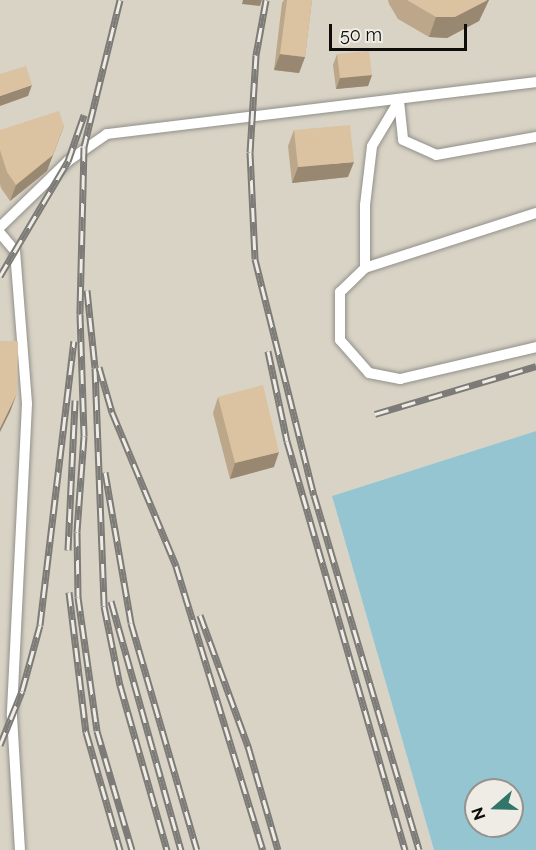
<!DOCTYPE html>
<style>
body{margin:0}
#map{position:relative;width:536px;height:850px;overflow:hidden;background:#e1ded8;font-family:Raleway,sans-serif}
div>[style]{position:absolute}
[style*='--x']{left:calc(var(--x)*1px);top:calc(var(--y)*1px);width:calc(var(--w)*1px);rotate:calc(var(--a)*1deg)}
.built>*{inset:0;background:#d8d3c5}
.water>*{inset:0;background:#96c5d2}
.roads{filter:drop-shadow(0 0 2px #92908a) drop-shadow(0 0 2px #92908a)}
.lane>*{height:10px;margin:-5px;padding:0 5px;transform-origin:5px;border-radius:5px;background:#fff}
.rail>*{height:7px;margin-top:-3.5px;transform-origin:0;background:repeating-linear-gradient(90deg,#eeece5 0 14px,#7d7b77 0 28px);box-sizing:border-box;border-block:2px solid #7d7b77}
.wall>*{inset:0;background:#bca78a}
.shaded-wall>*{inset:0;background:#998871}
.building>*{inset:0;background:#dbc2a1}
span{translate:-50% -50%;white-space:nowrap;text-align:center;line-height:1.15;-webkit-text-stroke:6px #eeece5;paint-order:stroke}
.north{position:absolute;left:464px;top:778px;width:60px;height:60px;box-sizing:border-box;background:#eeece5;border:2px solid #94938e;border-radius:50%;rotate:250deg;font-size:16px;font-weight:700;line-height:24px;text-align:center;color:#0e0d0b}
.north::after{content:'';display:block;margin:auto;width:21px;height:27px;background:#32766a;clip-path:polygon(50% 0,100% 100%,50% 72%,0 100%)}
.scale{position:absolute;left:329px;top:24px;width:138px;height:27px;box-sizing:border-box;border:3px solid #0e0d0b;border-top:0;padding-left:8px;font-size:18px;line-height:21px;white-space:nowrap;color:#0e0d0b;-webkit-text-stroke:4px #eeece5;paint-order:stroke}
</style>
<div id="map">
<div class="built">
<div style="clip-path:polygon(0 0,536px 0,536px 431px,332px 496px,434px 850px,0 850px)"></div>
</div>
<div class="water">
<div style="clip-path:polygon(evenodd,536px 431px,536px 850px,434px 850px,332px 496px,536px 431px,476px 790px,512px 790px,512px 826px,476px 826px,476px 790px)"></div>
</div>
<div class="roads">
<div class="lane">
<div style="--x:536;--y:213;--w:180;--a:162.2"></div>
<div style="--x:365;--y:268;--w:35;--a:136"></div>
<div style="--x:340;--y:292;--w:48;--a:90"></div>
<div style="--x:340;--y:340;--w:44;--a:48.7"></div>
<div style="--x:369;--y:373;--w:32;--a:11"></div>
<div style="--x:400;--y:379;--w:140;--a:-13.2"></div>
<div style="--x:0;--y:227;--w:95;--a:-44.1"></div>
<div style="--x:68;--y:161;--w:47;--a:-34.7"></div>
<div style="--x:107;--y:134;--w:432;--a:-6.9"></div>
<div style="--x:0;--y:233;--w:23;--a:50"></div>
<div style="--x:15;--y:251;--w:153;--a:85.5"></div>
<div style="--x:27;--y:404;--w:312;--a:92.8"></div>
<div style="--x:12;--y:716;--w:134;--a:86.6"></div>
<div style="--x:365;--y:268;--w:63;--a:-90"></div>
<div style="--x:365;--y:205;--w:59;--a:-83.2"></div>
<div style="--x:372;--y:146;--w:52;--a:-59"></div>
<div style="--x:399;--y:101;--w:39;--a:84"></div>
<div style="--x:403;--y:140;--w:36;--a:24"></div>
<div style="--x:436;--y:155;--w:102;--a:-10.2"></div>
</div>
</div>
<div class="rail">
<div style="--x:120;--y:0;--w:151;--a:103.8"></div>
<div style="--x:84;--y:147;--w:167;--a:91.4"></div>
<div style="--x:80;--y:314;--w:122;--a:88.1"></div>
<div style="--x:84;--y:436;--w:96;--a:94.2"></div>
<div style="--x:77;--y:532;--w:65;--a:89.1"></div>
<div style="--x:78;--y:597;--w:135;--a:81.9"></div>
<div style="--x:97;--y:731;--w:124;--a:73.6"></div>
<div style="--x:266;--y:0;--w:56;--a:100.3"></div>
<div style="--x:256;--y:55;--w:97;--a:93.5"></div>
<div style="--x:250;--y:152;--w:107;--a:87.3"></div>
<div style="--x:255;--y:259;--w:243;--a:76"></div>
<div style="--x:314;--y:495;--w:370;--a:73.5"></div>
<div style="--x:0;--y:276;--w:134;--a:-59.4"></div>
<div style="--x:68;--y:161;--w:49;--a:-70.8"></div>
<div style="--x:87;--y:290;--w:78;--a:84.1"></div>
<div style="--x:95;--y:368;--w:238;--a:87.8"></div>
<div style="--x:104;--y:606;--w:81;--a:78.6"></div>
<div style="--x:120;--y:685;--w:172;--a:74.1"></div>
<div style="--x:268;--y:351;--w:92;--a:78.1"></div>
<div style="--x:287;--y:441;--w:426;--a:73.9"></div>
<div style="--x:99;--y:367;--w:47;--a:73.9"></div>
<div style="--x:112;--y:412;--w:167;--a:67.4"></div>
<div style="--x:176;--y:566;--w:297;--a:73"></div>
<div style="--x:375;--y:414;--w:168;--a:-16.6"></div>
<div style="--x:105;--y:472;--w:153;--a:80.2"></div>
<div style="--x:131;--y:623;--w:236;--a:73.8"></div>
<div style="--x:68;--y:550;--w:150;--a:-87.3"></div>
<div style="--x:69;--y:592;--w:141;--a:83.1"></div>
<div style="--x:86;--y:732;--w:123;--a:73.9"></div>
<div style="--x:111;--y:601;--w:259;--a:74.3"></div>
<div style="--x:200;--y:615;--w:140;--a:69.9"></div>
<div style="--x:248;--y:746;--w:108;--a:73.9"></div>
<div style="--x:0;--y:745;--w:58;--a:-67.8"></div>
<div style="--x:22;--y:691;--w:68;--a:-74.7"></div>
<div style="--x:40;--y:625;--w:286;--a:-83.2"></div>
</div>
<div class="wall">
<div style="clip-path:polygon(284px 0,312px 0,305px 57px,299px 73px,274px 70px,282px 3px)"></div>
<div style="clip-path:polygon(388px 0,489px 0,479px 21px,447px 38px,429px 37px,398px 19px,389px 4px)"></div>
<div style="clip-path:polygon(337px 54px,372px 75px,368px 86px,336px 89px,333px 65px)"></div>
<div style="clip-path:polygon(0 130px,47px 171px,10px 201px,1px 188px,0 184px)"></div>
<div style="clip-path:polygon(294px 130px,348px 177px,292px 183px,288px 146px)"></div>
<div style="clip-path:polygon(218px 397px,274px 467px,230px 479px,213px 413px)"></div>
</div>
<div class="shaded-wall">
<div style="clip-path:polygon(243px 0,262px 0,260px 6px,242px 4px)"></div>
<div style="clip-path:polygon(487px 0,489px 0,479px 21px,447px 38px,429px 37px,436px 17px)"></div>
<div style="clip-path:polygon(280px 54px,305px 57px,299px 73px,274px 70px)"></div>
<div style="clip-path:polygon(372px 75px,368px 86px,336px 89px,340px 78px)"></div>
<div style="clip-path:polygon(32px 85px,28px 96px,0 106px,0 96px)"></div>
<div style="clip-path:polygon(64px 126px,47px 171px,10px 201px,16px 185px)"></div>
<div style="clip-path:polygon(354px 162px,348px 177px,292px 183px,298px 167px)"></div>
<div style="clip-path:polygon(17px 393px,10px 412px,0 432px,0 428px)"></div>
<div style="clip-path:polygon(279px 452px,274px 467px,230px 479px,235px 463px)"></div>
</div>
<div class="building">
<div style="clip-path:polygon(287px 0,312px 0,305px 57px,280px 54px)"></div>
<div style="clip-path:polygon(407px 0,487px 0,486px 1px,455px 17px,436px 17px)"></div>
<div style="clip-path:polygon(369px 51px,372px 75px,340px 78px,337px 54px)"></div>
<div style="clip-path:polygon(26px 66px,32px 85px,0 96px,0 74px)"></div>
<div style="clip-path:polygon(59px 111px,64px 126px,53px 155px,16px 185px,7px 172px,0 150px,0 130px)"></div>
<div style="clip-path:polygon(350px 125px,354px 162px,298px 167px,294px 130px)"></div>
<div style="clip-path:polygon(0 341px,18px 341px,17px 393px,0 428px)"></div>
<div style="clip-path:polygon(263px 385px,279px 452px,235px 463px,218px 397px)"></div>
</div>
<div class="north">N</div>
<div class="scale">50 m</div>
</div>
